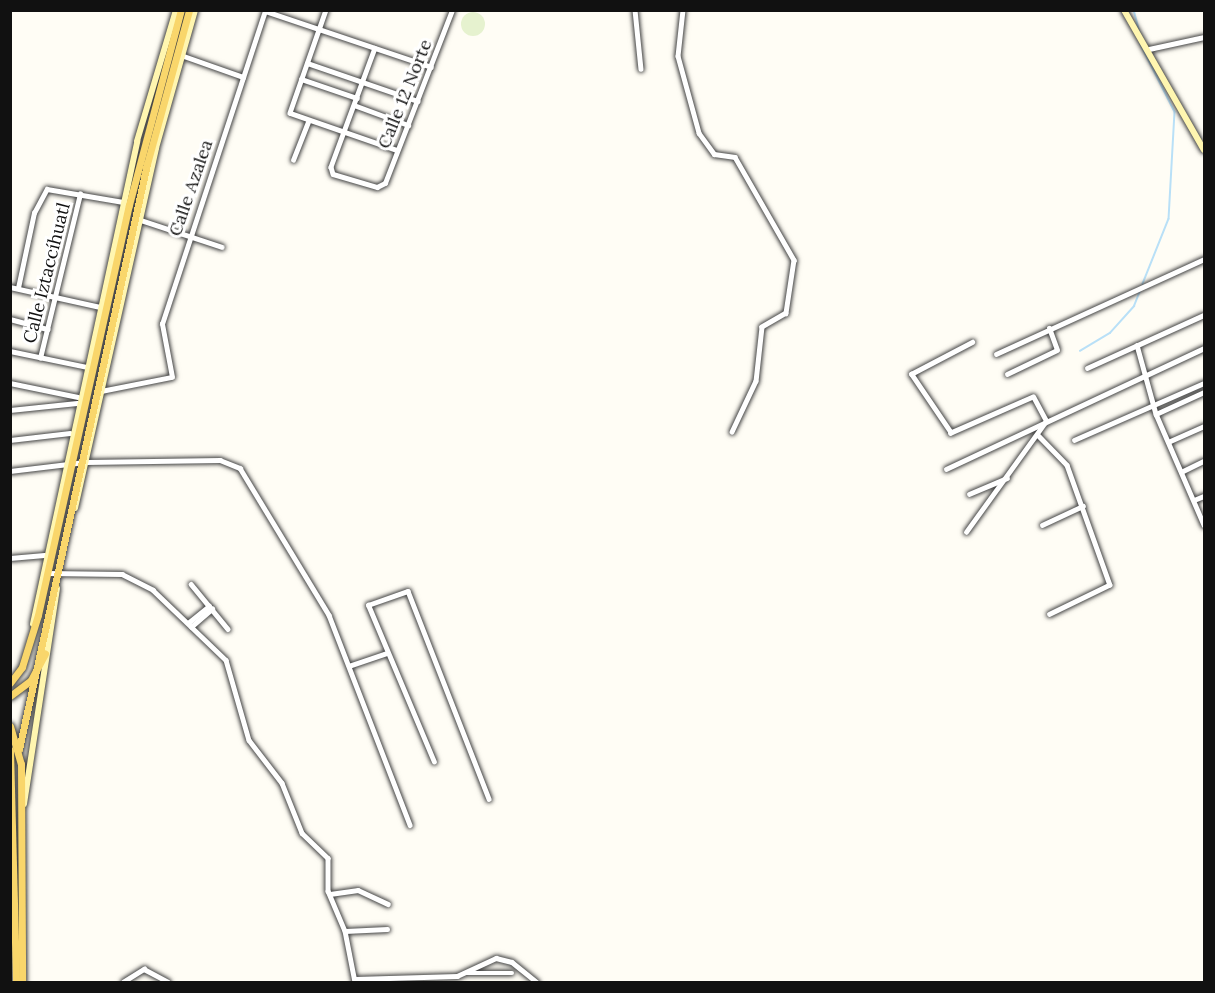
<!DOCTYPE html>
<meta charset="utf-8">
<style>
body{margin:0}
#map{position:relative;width:1215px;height:993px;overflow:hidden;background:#fffdf5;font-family:Lora,serif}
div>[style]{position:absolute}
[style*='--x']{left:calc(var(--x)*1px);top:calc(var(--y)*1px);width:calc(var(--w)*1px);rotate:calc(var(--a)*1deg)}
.pitch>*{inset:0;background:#e6f2cf}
.round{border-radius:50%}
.stream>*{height:1.5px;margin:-0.75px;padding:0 0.75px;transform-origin:0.75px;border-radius:0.75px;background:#b9e0f7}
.roads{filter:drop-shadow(0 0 2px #444) drop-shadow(0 0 2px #444)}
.street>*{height:4.5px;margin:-2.25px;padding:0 2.25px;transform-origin:2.25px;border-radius:2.25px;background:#fff}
.secondary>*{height:6px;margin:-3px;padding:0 3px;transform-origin:3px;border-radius:3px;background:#fff6b0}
.primary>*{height:7px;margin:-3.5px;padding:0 3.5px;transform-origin:3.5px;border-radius:3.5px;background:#f9d66b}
span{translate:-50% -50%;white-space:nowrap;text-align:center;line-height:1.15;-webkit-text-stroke:6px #fff;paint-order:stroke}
.street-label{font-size:18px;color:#111}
.frame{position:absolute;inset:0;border:12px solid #111;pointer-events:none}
</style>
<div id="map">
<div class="pitch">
<div class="round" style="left:461px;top:12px;width:24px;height:24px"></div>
</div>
<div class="stream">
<div style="--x:1134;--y:10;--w:23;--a:75"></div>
<div style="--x:1140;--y:43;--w:77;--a:63.1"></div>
<div style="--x:1175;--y:112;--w:107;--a:93.2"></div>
<div style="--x:1169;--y:219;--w:70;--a:111.8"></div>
<div style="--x:1080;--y:351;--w:35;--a:-31"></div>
<div style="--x:1110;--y:333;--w:36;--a:-48"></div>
<div style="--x:1134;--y:306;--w:18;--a:-68"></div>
</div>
<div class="roads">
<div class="street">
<div style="--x:326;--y:10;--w:109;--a:109.3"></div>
<div style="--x:290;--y:113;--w:113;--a:19.1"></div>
<div style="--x:635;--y:10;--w:59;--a:84.2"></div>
<div style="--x:683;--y:10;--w:46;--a:96.2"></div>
<div style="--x:678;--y:56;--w:80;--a:74.7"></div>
<div style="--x:699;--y:133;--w:26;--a:54"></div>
<div style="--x:714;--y:154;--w:21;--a:8"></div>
<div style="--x:735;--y:157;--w:119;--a:60.2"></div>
<div style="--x:794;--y:260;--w:54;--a:98.6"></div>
<div style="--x:786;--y:313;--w:28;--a:150"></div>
<div style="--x:762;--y:327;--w:54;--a:96.3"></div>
<div style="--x:756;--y:381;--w:56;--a:115.2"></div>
<div style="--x:265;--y:11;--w:175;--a:18.6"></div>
<div style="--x:375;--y:48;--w:127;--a:110.3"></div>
<div style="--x:331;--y:167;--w:7;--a:74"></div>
<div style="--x:333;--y:174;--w:46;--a:16.5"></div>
<div style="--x:377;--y:187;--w:9;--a:-27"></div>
<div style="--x:385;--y:183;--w:186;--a:-68.8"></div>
<div style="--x:1149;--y:49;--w:56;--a:-12.3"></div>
<div style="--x:181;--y:55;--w:66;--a:19.5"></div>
<div style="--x:307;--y:63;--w:117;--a:18.9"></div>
<div style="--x:301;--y:79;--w:59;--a:18.7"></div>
<div style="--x:354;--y:105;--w:58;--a:20.3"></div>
<div style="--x:293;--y:160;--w:41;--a:-68.5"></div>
<div style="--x:141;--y:220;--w:85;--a:18.4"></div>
<div style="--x:10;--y:287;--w:92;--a:12.5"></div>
<div style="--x:18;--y:288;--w:77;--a:-78"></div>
<div style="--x:34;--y:213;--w:27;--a:-62"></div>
<div style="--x:47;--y:189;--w:77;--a:9.7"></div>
<div style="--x:10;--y:319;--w:39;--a:15"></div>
<div style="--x:1137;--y:345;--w:72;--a:74.6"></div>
<div style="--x:1156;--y:414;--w:121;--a:66.6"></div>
<div style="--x:10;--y:351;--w:79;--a:11.7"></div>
<div style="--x:996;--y:354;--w:229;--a:-24.5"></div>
<div style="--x:40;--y:358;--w:169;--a:-76.3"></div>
<div style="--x:1087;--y:368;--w:128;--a:-24.4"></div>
<div style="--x:1007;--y:374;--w:55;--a:-25.6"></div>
<div style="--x:1057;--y:350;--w:23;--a:-110"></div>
<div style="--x:10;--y:383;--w:69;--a:11.6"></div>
<div style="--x:101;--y:391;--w:72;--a:-11.2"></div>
<div style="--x:172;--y:377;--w:54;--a:-100.7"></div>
<div style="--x:162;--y:324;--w:330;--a:-71.8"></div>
<div style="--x:10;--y:410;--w:67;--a:-6"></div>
<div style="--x:1156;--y:414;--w:53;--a:-24.6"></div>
<div style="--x:1039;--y:436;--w:40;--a:46"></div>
<div style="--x:1067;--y:465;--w:127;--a:70.3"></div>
<div style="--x:1110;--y:585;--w:67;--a:154.2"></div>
<div style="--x:10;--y:440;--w:60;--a:-6.7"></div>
<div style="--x:1074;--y:440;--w:142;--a:-23.7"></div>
<div style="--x:1168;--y:442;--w:39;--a:-24"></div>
<div style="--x:946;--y:469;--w:285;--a:-25.1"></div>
<div style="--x:10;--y:471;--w:77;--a:-6.8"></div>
<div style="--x:86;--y:462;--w:134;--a:-0.9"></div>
<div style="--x:220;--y:460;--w:22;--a:22"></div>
<div style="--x:240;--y:468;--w:172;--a:58.8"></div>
<div style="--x:329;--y:615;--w:225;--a:68.9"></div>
<div style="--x:1181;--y:472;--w:25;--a:-26"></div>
<div style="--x:969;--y:494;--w:41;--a:-22.8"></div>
<div style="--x:1194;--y:500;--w:11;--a:-22"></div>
<div style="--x:1042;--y:525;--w:45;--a:-24.9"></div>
<div style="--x:966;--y:532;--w:137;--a:-54.2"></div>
<div style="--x:1046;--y:421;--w:27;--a:-118"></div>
<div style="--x:1033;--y:397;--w:90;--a:156.3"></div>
<div style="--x:951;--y:433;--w:71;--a:-124.1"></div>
<div style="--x:911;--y:374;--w:69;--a:-27.7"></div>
<div style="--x:10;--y:558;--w:34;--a:-5"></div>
<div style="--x:47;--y:573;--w:75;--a:0.8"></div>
<div style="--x:122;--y:574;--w:35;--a:27"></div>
<div style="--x:153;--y:590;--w:101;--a:43.8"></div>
<div style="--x:226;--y:660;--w:83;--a:74"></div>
<div style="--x:249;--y:740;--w:54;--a:52.5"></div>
<div style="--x:282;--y:783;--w:54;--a:68.2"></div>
<div style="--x:302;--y:833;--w:36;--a:44"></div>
<div style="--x:328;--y:858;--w:33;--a:90"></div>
<div style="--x:328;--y:891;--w:43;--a:67"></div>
<div style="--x:345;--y:931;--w:52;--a:78.9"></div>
<div style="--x:191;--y:584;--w:58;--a:50.6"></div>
<div style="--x:188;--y:623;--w:27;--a:-39"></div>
<div style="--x:191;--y:627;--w:28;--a:-41"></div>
<div style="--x:349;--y:666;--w:40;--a:-18.9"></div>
<div style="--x:434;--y:762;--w:170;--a:-112.8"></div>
<div style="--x:368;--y:605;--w:42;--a:-19.3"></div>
<div style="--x:408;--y:591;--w:223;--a:68.7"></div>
<div style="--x:330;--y:894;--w:28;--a:-8"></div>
<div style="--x:358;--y:890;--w:33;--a:25"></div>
<div style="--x:345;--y:931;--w:42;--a:-2.7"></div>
<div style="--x:465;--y:973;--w:47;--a:0"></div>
<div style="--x:355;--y:979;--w:102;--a:-1.7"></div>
<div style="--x:457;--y:976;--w:43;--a:-24.8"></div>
<div style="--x:496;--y:958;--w:16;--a:14"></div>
<div style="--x:512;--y:962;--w:32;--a:39"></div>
<div style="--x:123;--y:982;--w:25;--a:-32"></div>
<div style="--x:144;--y:969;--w:27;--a:28"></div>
</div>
<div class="secondary">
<div style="--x:1124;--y:10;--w:161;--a:60.3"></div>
<div style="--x:75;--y:508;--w:369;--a:-77.3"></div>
<div style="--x:156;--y:148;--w:143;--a:-74.2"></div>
<div style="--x:33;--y:624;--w:494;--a:-77.8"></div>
<div style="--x:137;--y:141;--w:137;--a:-73.4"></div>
<div style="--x:24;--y:804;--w:218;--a:-81.3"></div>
</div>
<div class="primary">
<div style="--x:10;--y:683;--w:20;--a:-53"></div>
<div style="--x:22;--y:667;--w:54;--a:-72.9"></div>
<div style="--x:38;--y:615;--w:420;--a:-77.5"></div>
<div style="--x:129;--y:205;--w:202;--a:-75.1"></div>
<div style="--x:10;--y:696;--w:26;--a:-37"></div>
<div style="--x:31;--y:680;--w:30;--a:-62"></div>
<div style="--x:10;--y:726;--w:40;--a:74"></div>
<div style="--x:21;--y:764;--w:218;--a:89.7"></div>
<div style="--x:19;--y:749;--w:599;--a:-77.66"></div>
<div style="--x:147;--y:164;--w:160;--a:-74.7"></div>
<div style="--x:10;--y:750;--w:232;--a:88.5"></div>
</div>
</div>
<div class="street-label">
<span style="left:405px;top:94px;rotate:-68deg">Calle 12 Norte</span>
<span style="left:191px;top:188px;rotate:-71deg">Calle Azalea</span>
<span style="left:47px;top:273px;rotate:-76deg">Calle Iztaccíhuatl</span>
</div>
<div class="frame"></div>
</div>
